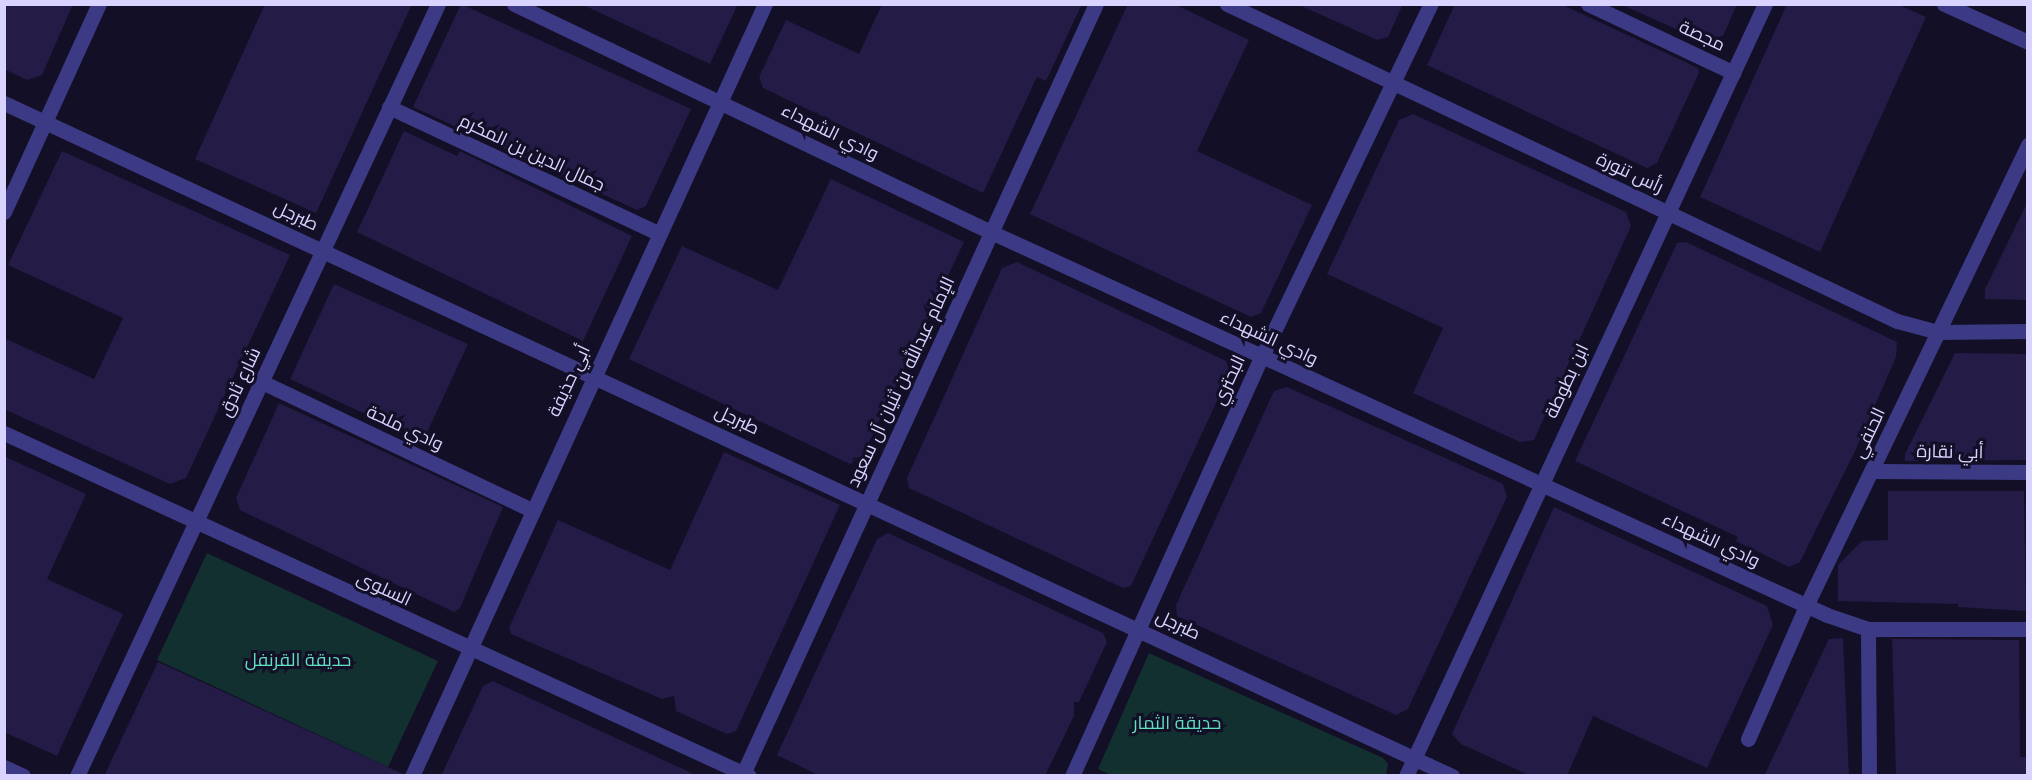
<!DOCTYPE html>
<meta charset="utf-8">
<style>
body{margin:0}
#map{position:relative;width:2032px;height:780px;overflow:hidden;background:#130f26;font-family:Montserrat,Cairo,sans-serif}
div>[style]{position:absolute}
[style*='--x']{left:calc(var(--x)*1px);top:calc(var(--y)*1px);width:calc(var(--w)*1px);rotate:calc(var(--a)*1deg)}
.green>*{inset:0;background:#12302f}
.building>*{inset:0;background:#241b47}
.street>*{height:15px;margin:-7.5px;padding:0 7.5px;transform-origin:7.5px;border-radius:7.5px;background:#3d3a85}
span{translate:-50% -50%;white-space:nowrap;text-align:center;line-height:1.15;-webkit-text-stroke:6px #130f26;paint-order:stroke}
.street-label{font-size:18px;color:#d9d4ff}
.park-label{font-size:18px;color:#5fe0c0}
.frame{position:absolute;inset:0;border:6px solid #d9d4ff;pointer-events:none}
</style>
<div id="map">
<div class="green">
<div style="clip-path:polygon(207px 553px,438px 661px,388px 767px,157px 660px)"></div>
<div style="clip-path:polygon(1149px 653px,1383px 758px,1388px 764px,1386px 775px,1113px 776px,1098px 769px)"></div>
</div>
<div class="building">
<div style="clip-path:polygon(4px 4px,73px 4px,42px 75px,27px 80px,4px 69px)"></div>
<div style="clip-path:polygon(265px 4px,412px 4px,316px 213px,195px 159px)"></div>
<div style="clip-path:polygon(461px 4px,691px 109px,646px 206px,637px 210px,413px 107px)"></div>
<div style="clip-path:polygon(581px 4px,738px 4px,710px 64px)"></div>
<div style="clip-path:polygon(882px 4px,1082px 4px,1046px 81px,1037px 77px,983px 193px,763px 88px,759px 77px,786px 20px,859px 54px)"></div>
<div style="clip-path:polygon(1128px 4px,1174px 4px,1249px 40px,1197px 151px,1312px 205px,1261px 313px,1251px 317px,1030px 214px)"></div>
<div style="clip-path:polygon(1297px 4px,1403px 4px,1388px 37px,1377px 40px)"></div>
<div style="clip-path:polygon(1455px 4px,1561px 4px,1698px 68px,1699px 73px,1657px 163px,1647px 168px,1427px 65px)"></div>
<div style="clip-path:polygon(1620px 4px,1737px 4px,1718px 48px)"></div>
<div style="clip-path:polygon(1787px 4px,1897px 4px,1926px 17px,1820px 252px,1700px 197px)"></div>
<div style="clip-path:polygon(1413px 114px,1626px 212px,1631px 226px,1534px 440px,1520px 442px,1413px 393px,1443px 328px,1327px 274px,1399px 120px)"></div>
<div style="clip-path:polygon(404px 131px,457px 156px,460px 151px,632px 236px,583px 341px,357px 232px)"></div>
<div style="clip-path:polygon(62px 151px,290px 255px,186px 478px,170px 484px,4px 409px,4px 338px,94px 379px,123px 318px,8px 265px)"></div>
<div style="clip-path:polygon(831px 179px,964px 242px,861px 459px,850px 464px,629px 359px,682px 246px,778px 290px)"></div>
<div style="clip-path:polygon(2028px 201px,2028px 300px,1985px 299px,1985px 289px)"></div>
<div style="clip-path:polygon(1686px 242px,1897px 342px,1896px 357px,1855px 451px,1800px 562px,1789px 567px,1736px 541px,1738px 537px,1575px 461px,1677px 243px)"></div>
<div style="clip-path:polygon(1017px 262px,1226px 361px,1230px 373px,1131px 586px,1123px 588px,909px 488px,907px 478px,1002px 268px)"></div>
<div style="clip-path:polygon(334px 284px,468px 344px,423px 441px,290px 379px)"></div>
<div style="clip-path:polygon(1955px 353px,2027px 354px,2028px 460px,1905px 461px,1905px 454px)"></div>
<div style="clip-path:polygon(1287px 387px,1503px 484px,1507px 497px,1408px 709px,1396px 715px,1177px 616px,1176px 605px,1274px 391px)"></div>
<div style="clip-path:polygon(279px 403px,503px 507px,460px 608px,454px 612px,240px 510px,236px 498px)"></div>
<div style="clip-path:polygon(724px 452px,840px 505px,736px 731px,727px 734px,676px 711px,674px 696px,662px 699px,511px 634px,509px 628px,558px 520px,670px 570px)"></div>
<div style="clip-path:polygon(4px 456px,86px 494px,47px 579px,123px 614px,57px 756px,4px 732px)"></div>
<div style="clip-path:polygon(1888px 491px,2024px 491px,2026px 611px,1958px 607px,1958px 604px,1838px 601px,1838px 565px,1862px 541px,1888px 540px)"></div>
<div style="clip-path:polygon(1554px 507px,1767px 606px,1773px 625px,1707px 768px,1593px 716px,1567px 776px,1531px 776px,1461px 744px,1452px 734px)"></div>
<div style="clip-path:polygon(888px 533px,1103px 633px,1107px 642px,1079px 702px,1074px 702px,1074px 716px,1045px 776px,820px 776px,777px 755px,877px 539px)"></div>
<div style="clip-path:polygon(1843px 638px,1849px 776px,1764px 776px,1829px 639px)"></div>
<div style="clip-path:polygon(1892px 639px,2019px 640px,2020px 757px,2028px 757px,2028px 776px,1896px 776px)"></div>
<div style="clip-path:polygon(158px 662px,403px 774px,402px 776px,104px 776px)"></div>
<div style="clip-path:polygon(493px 681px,581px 722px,698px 776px,441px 776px,483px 686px)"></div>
</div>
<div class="street">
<div style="--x:514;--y:4;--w:529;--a:25.55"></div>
<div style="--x:991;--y:232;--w:920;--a:24.61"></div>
<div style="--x:1827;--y:615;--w:43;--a:18.9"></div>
<div style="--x:1868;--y:629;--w:160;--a:0"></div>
<div style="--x:1227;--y:4;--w:741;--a:25.32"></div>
<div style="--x:1897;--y:321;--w:42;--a:15"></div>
<div style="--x:1938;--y:332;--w:90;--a:-0.6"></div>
<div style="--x:1588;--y:4;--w:161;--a:25.3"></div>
<div style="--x:1944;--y:4;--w:92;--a:24.3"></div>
<div style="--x:4;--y:103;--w:1597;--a:24.93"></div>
<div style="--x:389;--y:107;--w:297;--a:25.1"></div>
<div style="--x:4;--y:212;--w:229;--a:-65.5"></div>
<div style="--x:262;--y:382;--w:299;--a:25.4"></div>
<div style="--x:4;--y:433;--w:820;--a:24.72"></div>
<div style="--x:1873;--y:471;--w:155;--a:0.4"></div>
<div style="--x:1868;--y:629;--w:147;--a:89.6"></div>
<div style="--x:1748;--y:739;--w:145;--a:-66.4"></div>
<div style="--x:1806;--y:606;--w:512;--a:-64.29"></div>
<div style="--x:4;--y:767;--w:21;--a:25"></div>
<div style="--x:77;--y:776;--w:852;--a:-64.94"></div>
<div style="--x:412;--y:776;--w:849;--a:-65.43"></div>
<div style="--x:742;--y:776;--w:849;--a:-65.37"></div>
<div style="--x:1072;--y:776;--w:461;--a:-65.7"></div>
<div style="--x:1262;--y:356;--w:390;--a:-64.4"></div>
<div style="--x:1406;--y:776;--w:851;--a:-65.06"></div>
</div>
<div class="street-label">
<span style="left:1702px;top:36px;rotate:25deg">مجصة</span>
<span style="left:830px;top:132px;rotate:26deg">وادي الشهداء</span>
<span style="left:532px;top:153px;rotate:25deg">جمال الدين بن المكرم</span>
<span style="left:1630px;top:173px;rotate:25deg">رأس تنورة</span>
<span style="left:296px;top:216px;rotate:25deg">طبرجل</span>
<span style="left:1269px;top:338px;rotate:25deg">وادي الشهداء</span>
<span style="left:1229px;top:380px;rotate:-65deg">البحتري</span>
<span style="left:569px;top:381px;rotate:-65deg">أبي حذيفة</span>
<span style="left:1567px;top:381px;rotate:-65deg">ابن بطوطة</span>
<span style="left:240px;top:382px;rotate:-65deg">شارع ثادق</span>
<span style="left:901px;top:382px;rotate:-65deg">الإمام عبدالله بن ثنيان آل سعود</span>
<span style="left:737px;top:420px;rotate:25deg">طبرجل</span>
<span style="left:405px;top:428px;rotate:25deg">وادي ملحة</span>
<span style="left:1869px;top:433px;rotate:-65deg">الحنفي</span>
<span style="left:1950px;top:452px;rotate:1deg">أبي نقارة</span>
<span style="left:1711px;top:540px;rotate:25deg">وادي الشهداء</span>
<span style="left:384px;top:589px;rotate:25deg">السلوى</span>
<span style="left:1178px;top:625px;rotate:25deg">طبرجل</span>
</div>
<div class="park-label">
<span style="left:298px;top:660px">حديقة القرنفل</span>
<span style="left:1177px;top:723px">حديقة الثمار</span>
</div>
<div class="frame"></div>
</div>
